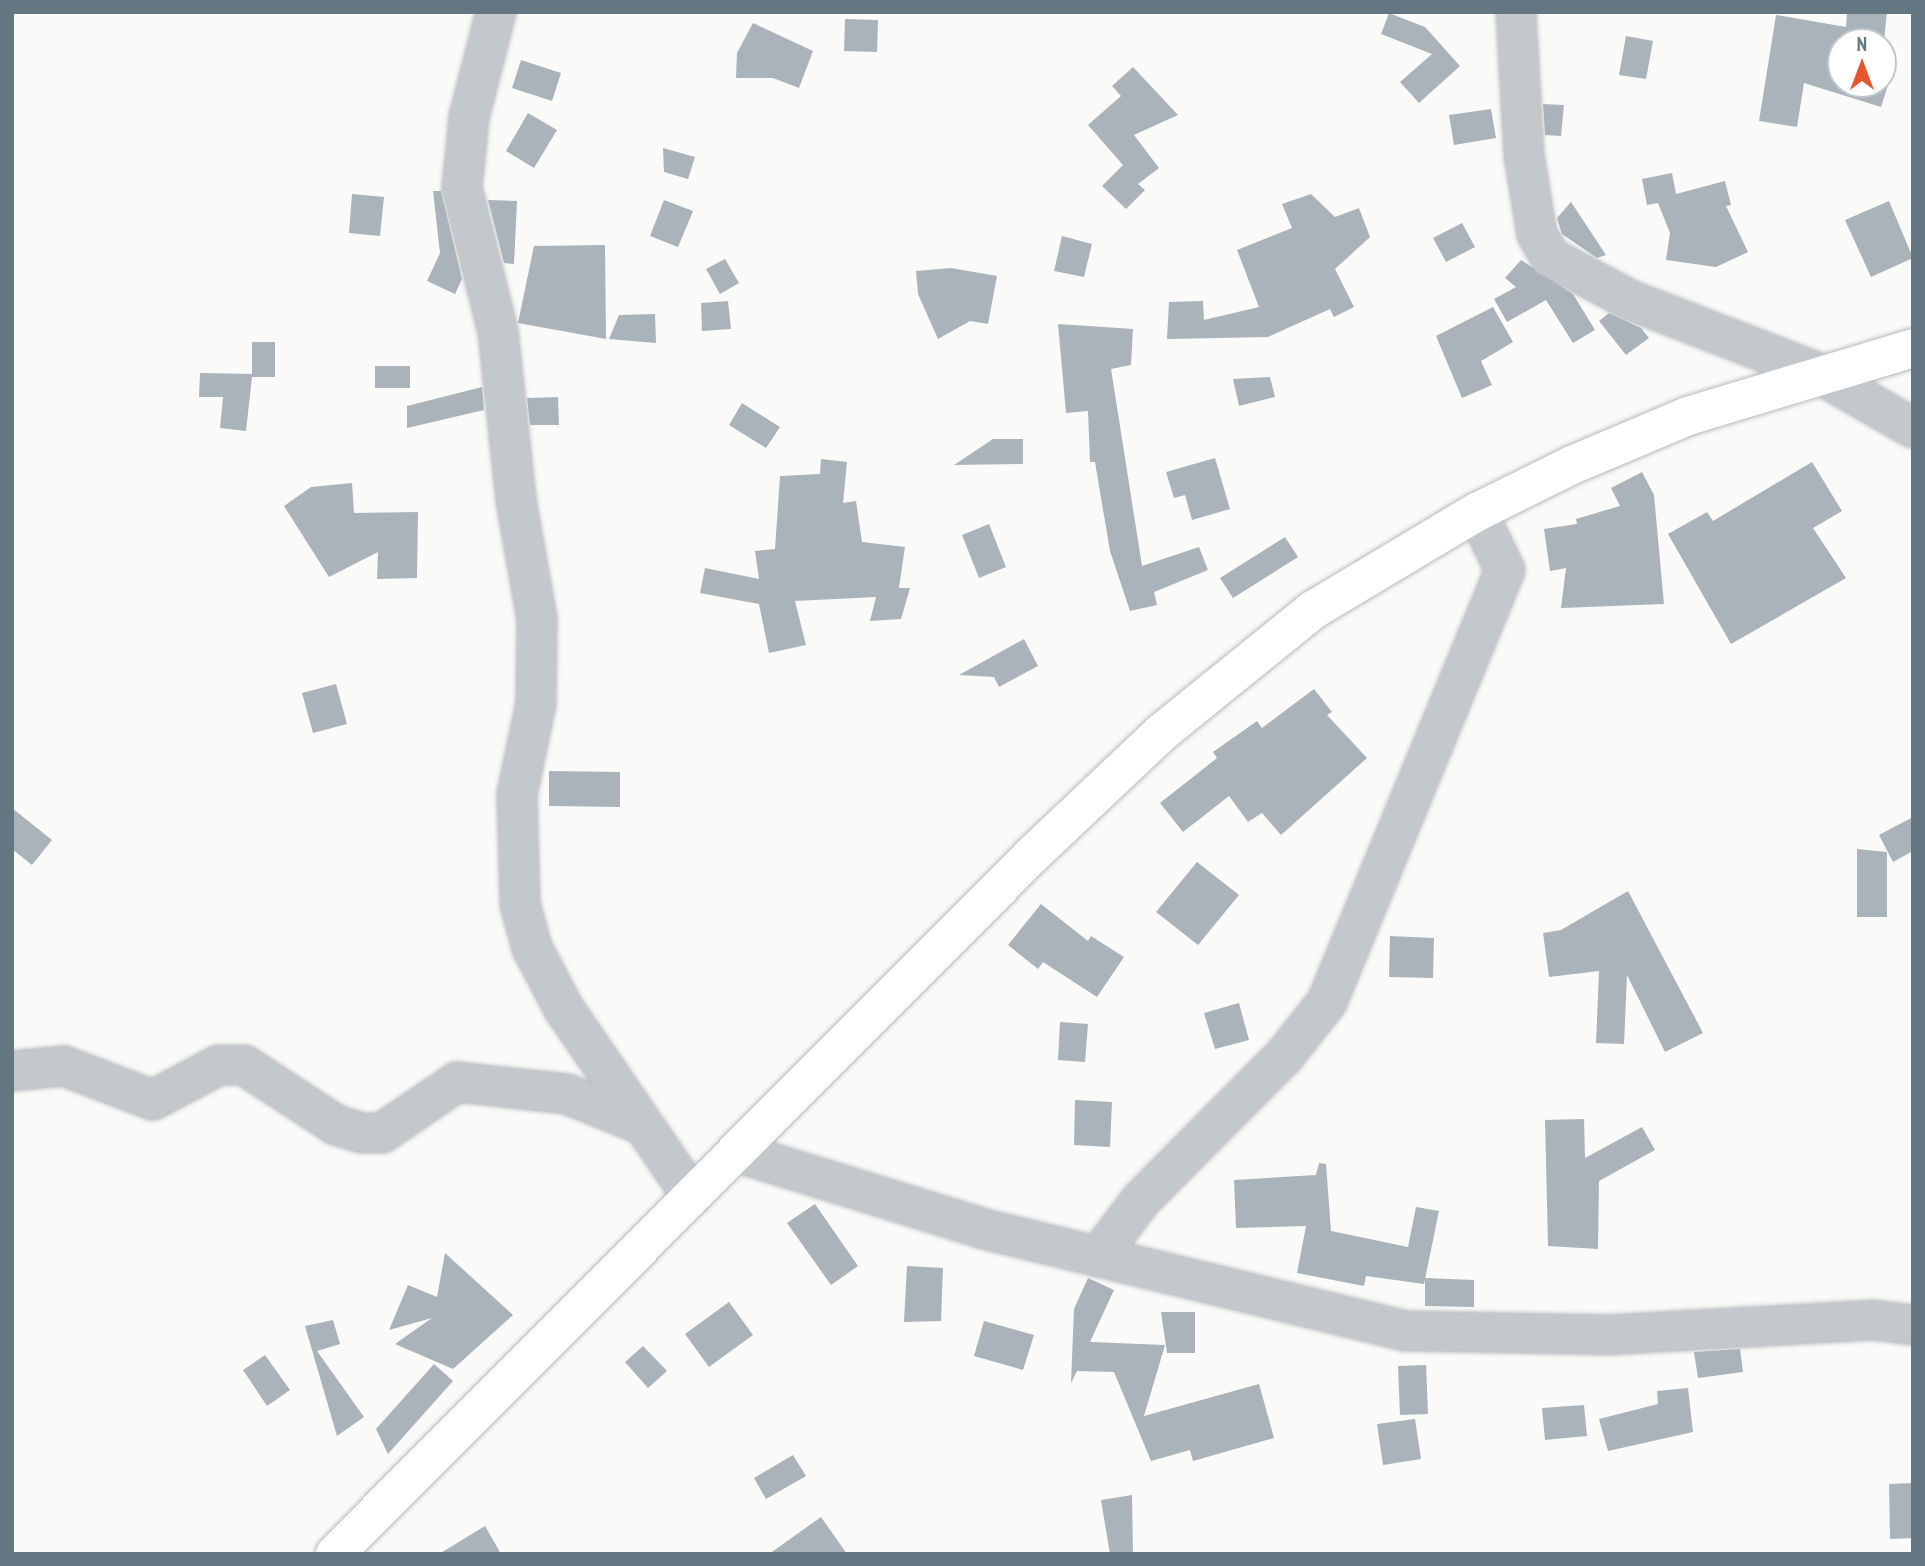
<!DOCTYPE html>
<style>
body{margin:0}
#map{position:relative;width:1925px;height:1566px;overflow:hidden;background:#fafaf8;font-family:"PT Sans Narrow",sans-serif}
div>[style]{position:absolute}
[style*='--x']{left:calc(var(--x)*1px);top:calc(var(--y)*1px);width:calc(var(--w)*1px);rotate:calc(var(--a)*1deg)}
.building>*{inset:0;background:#aab3b9}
.roads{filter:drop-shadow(0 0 2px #b5babe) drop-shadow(0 0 2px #b5babe)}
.minor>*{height:38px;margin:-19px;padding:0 19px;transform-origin:19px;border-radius:19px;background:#c3c8cc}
.major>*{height:38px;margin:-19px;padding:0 19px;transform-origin:19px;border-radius:19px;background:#fff}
span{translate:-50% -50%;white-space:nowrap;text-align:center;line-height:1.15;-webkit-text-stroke:7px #fff;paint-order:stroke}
.frame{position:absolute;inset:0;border:14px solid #657683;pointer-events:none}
.north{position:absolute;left:1827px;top:28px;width:70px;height:70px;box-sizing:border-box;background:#fff;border:2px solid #c1c8cd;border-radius:50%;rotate:0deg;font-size:19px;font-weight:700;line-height:28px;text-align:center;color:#657683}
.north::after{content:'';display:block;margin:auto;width:24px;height:32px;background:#e4572e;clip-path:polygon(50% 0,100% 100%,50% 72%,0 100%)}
</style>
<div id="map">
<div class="building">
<div style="clip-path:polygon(1847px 12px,1887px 12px,1883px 50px,1883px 42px,1841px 42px,1841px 84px,1889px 82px,1881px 107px,1804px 83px,1797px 127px,1759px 121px,1776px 15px,1846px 27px)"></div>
<div style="clip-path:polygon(1389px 13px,1425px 27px,1460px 66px,1419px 103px,1400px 82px,1432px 54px,1381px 34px)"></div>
<div style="clip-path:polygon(845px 19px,878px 20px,877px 52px,844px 51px)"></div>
<div style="clip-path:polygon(753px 23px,813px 51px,799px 88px,773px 78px,736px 78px,737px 53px)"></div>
<div style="clip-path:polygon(1626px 36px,1653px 41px,1646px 79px,1619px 75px)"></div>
<div style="clip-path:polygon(521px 60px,561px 73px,552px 101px,512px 88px)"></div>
<div style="clip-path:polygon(1133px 67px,1178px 115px,1134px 135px,1159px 168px,1138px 184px,1145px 190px,1126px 209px,1102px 186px,1123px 165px,1088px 125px,1121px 96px,1112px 86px)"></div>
<div style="clip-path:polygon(1543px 104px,1564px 105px,1561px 136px,1545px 135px)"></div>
<div style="clip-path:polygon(1491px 109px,1496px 138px,1454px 145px,1449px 115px)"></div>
<div style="clip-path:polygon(528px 113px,557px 130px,534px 168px,506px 151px)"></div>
<div style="clip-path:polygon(663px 148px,695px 157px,688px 179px,664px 172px)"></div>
<div style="clip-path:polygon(1672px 173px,1676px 194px,1725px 181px,1731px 205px,1726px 206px,1748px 252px,1716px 267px,1666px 260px,1670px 233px,1658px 203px,1647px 205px,1642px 179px)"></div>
<div style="clip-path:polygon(433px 191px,441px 191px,462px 279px,455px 294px,427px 281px,440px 253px)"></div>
<div style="clip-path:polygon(352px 194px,384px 197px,380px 236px,349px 233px)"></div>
<div style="clip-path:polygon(1311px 194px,1335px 217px,1359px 208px,1370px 237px,1335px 269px,1354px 307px,1334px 317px,1330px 309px,1268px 337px,1167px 339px,1169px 302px,1203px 301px,1204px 320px,1259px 307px,1237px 250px,1292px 228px,1282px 204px)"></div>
<div style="clip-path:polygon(488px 200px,517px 201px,514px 264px,504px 263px)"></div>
<div style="clip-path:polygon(664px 200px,693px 211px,678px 247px,650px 236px)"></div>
<div style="clip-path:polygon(1889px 201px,1913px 258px,1871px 277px,1845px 220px)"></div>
<div style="clip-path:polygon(1571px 202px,1606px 255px,1597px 258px,1562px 234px,1557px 218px)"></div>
<div style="clip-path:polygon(1462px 223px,1475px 247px,1446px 262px,1433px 238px)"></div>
<div style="clip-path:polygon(1062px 236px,1092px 244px,1084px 277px,1054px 271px)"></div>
<div style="clip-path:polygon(605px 245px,606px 339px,518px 323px,534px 246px)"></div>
<div style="clip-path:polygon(725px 259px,739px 283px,720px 294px,706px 269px)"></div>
<div style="clip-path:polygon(1521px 260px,1573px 294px,1595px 330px,1573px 343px,1546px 300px,1507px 322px,1494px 299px,1516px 287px,1505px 278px)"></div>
<div style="clip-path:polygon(951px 268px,997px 276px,988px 324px,970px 321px,938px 339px,918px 294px,916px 271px)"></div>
<div style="clip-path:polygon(728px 301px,731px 329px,702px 331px,701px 303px)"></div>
<div style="clip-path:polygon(1493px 307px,1513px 342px,1481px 361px,1492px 385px,1462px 398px,1436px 336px)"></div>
<div style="clip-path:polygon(1609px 313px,1641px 328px,1649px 338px,1626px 355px,1599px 321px)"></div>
<div style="clip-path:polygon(655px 314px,656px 343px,609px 339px,619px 315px)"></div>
<div style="clip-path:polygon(1058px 324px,1133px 329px,1131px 365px,1111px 369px,1142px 566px,1199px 547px,1208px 570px,1154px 592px,1157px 605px,1130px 611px,1110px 551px,1095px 462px,1090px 462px,1088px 411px,1066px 413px)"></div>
<div style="clip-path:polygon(252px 342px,275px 342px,275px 377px,252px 377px,246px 431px,220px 428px,223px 397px,199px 397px,200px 373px,252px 374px)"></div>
<div style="clip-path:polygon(375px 366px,410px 366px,410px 388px,375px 388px)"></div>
<div style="clip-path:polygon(1270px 377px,1275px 397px,1239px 406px,1233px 379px)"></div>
<div style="clip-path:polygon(482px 387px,484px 410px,407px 428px,407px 406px)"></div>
<div style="clip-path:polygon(558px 397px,559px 425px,530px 425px,527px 398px)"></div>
<div style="clip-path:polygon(742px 403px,780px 427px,766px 448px,729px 425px)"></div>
<div style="clip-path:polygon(993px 439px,1023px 439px,1023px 464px,954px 465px)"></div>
<div style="clip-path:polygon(1215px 458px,1230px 509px,1192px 520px,1185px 495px,1174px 498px,1166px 472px)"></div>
<div style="clip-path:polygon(821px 459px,847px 462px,843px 503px,856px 501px,862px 542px,905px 547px,899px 588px,910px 588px,901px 619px,870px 621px,876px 597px,795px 601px,806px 645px,769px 653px,759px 604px,700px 593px,705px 568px,759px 579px,755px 551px,775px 549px,780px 476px,820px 474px)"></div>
<div style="clip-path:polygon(1812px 462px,1842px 511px,1813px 528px,1846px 578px,1731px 644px,1668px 534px,1707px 512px,1713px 521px)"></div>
<div style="clip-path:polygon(1642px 472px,1654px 495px,1664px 604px,1561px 608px,1566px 568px,1550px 571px,1544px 529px,1577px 524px,1576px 519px,1620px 506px,1611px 488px)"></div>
<div style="clip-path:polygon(352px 483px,354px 513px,418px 512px,417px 578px,377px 579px,378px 552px,329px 577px,284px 506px,311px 487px)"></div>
<div style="clip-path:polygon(989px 524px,1006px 567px,979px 578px,962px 535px)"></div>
<div style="clip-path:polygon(1285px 537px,1298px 557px,1233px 598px,1220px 578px)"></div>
<div style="clip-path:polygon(1024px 639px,1038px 666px,999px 687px,994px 677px,959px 675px)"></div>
<div style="clip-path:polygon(336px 684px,347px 724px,313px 733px,302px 693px)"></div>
<div style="clip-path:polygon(1314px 689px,1332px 712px,1327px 715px,1367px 758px,1281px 835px,1262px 813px,1248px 822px,1229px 796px,1183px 832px,1160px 803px,1217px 758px,1213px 752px,1257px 721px,1262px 728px)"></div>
<div style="clip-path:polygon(549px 771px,620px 772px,620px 807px,549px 806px)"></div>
<div style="clip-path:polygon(12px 808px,52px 840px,32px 865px,12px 849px)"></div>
<div style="clip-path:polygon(1913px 817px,1913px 851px,1893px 862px,1879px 835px)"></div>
<div style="clip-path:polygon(1857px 849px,1887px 852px,1887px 917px,1857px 917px)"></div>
<div style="clip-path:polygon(1197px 862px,1239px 895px,1198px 945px,1156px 912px)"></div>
<div style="clip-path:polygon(1628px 891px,1703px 1033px,1665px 1052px,1627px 975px,1624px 1044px,1596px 1043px,1599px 971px,1549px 977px,1543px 933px,1561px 930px)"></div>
<div style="clip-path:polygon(1041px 904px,1088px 941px,1091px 936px,1124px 957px,1097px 997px,1043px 962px,1038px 969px,1008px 945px)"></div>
<div style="clip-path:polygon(1390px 936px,1434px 938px,1433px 978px,1389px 977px)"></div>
<div style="clip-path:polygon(1239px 1003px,1249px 1040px,1215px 1049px,1204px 1013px)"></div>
<div style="clip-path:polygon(1060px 1022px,1088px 1024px,1085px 1062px,1058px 1060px)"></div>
<div style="clip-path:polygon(1075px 1100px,1112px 1102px,1110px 1147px,1074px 1145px)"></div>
<div style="clip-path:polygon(1584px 1119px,1585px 1158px,1642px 1127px,1655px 1150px,1599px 1181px,1598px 1249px,1548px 1246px,1545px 1120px)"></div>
<div style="clip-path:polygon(1319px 1163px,1326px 1164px,1331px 1231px,1408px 1247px,1416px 1207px,1439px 1211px,1424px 1284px,1366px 1276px,1364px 1286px,1297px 1273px,1306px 1226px,1236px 1228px,1234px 1180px,1316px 1175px)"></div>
<div style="clip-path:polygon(815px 1204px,858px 1266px,831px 1285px,787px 1223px)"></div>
<div style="clip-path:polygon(445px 1253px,513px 1315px,453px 1369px,395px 1344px,432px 1318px,389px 1330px,408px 1285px,437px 1297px)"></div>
<div style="clip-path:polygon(907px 1266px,943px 1268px,941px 1321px,904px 1322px)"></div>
<div style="clip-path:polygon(1088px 1278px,1114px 1290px,1090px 1342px,1165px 1345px,1144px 1416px,1259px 1384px,1274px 1438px,1193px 1461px,1190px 1450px,1151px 1461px,1114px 1372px,1077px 1371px,1071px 1383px,1074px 1309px)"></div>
<div style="clip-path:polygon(1425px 1278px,1474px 1280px,1474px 1307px,1425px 1306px)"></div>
<div style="clip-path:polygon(729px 1302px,753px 1335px,709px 1367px,685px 1334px)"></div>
<div style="clip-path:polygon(1161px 1312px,1195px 1312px,1195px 1353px,1167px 1353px)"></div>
<div style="clip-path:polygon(333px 1320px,340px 1344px,317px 1351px,364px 1417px,337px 1436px,305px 1326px)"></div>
<div style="clip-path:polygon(984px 1321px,1034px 1335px,1023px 1370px,974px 1356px)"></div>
<div style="clip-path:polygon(643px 1346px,667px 1371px,648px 1388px,625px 1362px)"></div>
<div style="clip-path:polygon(1740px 1349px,1743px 1372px,1698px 1378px,1694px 1352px)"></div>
<div style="clip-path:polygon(265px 1355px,290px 1390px,267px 1406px,243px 1370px)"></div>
<div style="clip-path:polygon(434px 1364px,453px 1381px,388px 1454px,376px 1429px)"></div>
<div style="clip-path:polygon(1426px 1365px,1428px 1414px,1400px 1415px,1398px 1366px)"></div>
<div style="clip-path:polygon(1688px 1388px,1693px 1432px,1608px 1451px,1599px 1419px,1658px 1404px,1657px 1391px)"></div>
<div style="clip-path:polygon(1584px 1405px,1587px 1436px,1545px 1440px,1542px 1408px)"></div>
<div style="clip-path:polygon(1415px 1419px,1421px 1459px,1383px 1465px,1377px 1424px)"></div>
<div style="clip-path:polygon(793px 1455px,806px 1476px,766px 1499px,754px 1478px)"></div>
<div style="clip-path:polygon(1913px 1483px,1913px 1538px,1890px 1539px,1889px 1484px)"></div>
<div style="clip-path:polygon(1132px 1495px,1133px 1554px,1110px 1554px,1101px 1500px)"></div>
<div style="clip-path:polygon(821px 1517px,847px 1554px,769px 1554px)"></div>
<div style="clip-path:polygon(485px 1526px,501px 1554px,439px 1554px)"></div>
</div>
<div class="roads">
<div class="minor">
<div style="--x:496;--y:12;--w:108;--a:104.4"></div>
<div style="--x:469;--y:117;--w:71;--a:95.6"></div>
<div style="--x:462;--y:188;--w:147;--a:75.9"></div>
<div style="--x:498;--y:331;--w:170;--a:83.9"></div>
<div style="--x:516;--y:500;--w:121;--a:80"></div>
<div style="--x:537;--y:619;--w:84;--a:90.7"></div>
<div style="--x:536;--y:703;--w:94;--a:101.7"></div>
<div style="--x:517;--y:795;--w:109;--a:88.4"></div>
<div style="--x:520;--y:904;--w:46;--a:74.7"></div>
<div style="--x:532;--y:948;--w:69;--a:62.3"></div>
<div style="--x:564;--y:1009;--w:227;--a:55.6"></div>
<div style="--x:1516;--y:12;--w:143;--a:86.8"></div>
<div style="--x:1524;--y:155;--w:80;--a:80.7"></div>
<div style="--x:1537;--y:234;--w:28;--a:60"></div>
<div style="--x:1551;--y:258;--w:89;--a:28"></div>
<div style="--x:1630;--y:300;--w:199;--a:21.2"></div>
<div style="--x:1816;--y:372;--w:112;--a:30"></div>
<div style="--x:12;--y:1071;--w:52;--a:-5.5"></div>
<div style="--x:64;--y:1066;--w:95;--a:20.9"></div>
<div style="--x:153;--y:1100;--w:75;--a:-27.9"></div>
<div style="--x:219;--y:1065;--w:25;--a:0"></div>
<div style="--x:244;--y:1065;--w:110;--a:33.1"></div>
<div style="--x:336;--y:1125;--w:27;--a:17"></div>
<div style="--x:362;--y:1133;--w:20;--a:0"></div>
<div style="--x:382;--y:1133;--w:91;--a:-34.2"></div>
<div style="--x:457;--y:1082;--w:111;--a:6.2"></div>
<div style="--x:567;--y:1094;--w:74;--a:22.1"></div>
<div style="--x:736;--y:1152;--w:260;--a:17.2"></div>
<div style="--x:984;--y:1229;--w:434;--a:13.6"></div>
<div style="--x:1406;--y:1331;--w:200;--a:1.1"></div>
<div style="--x:1606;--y:1335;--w:267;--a:-3.2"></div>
<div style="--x:1873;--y:1320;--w:40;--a:7.1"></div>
<div style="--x:1098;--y:1257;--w:71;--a:-53"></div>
<div style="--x:1141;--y:1200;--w:204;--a:-45.2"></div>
<div style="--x:1285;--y:1055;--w:68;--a:-51.6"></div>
<div style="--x:1327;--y:1002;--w:467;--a:-67.6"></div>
<div style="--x:1505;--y:570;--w:64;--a:-115.8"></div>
</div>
<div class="major">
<div style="--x:335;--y:1554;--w:986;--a:-45.08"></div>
<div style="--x:1031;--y:856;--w:179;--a:-43.4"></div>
<div style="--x:1161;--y:733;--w:196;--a:-39"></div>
<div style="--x:1313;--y:610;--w:191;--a:-30.9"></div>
<div style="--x:1477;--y:512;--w:106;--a:-26.3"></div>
<div style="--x:1572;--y:465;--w:126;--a:-22.9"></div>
<div style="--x:1688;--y:416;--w:235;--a:-16.8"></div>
</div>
</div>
<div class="frame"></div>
<div class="north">N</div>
</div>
